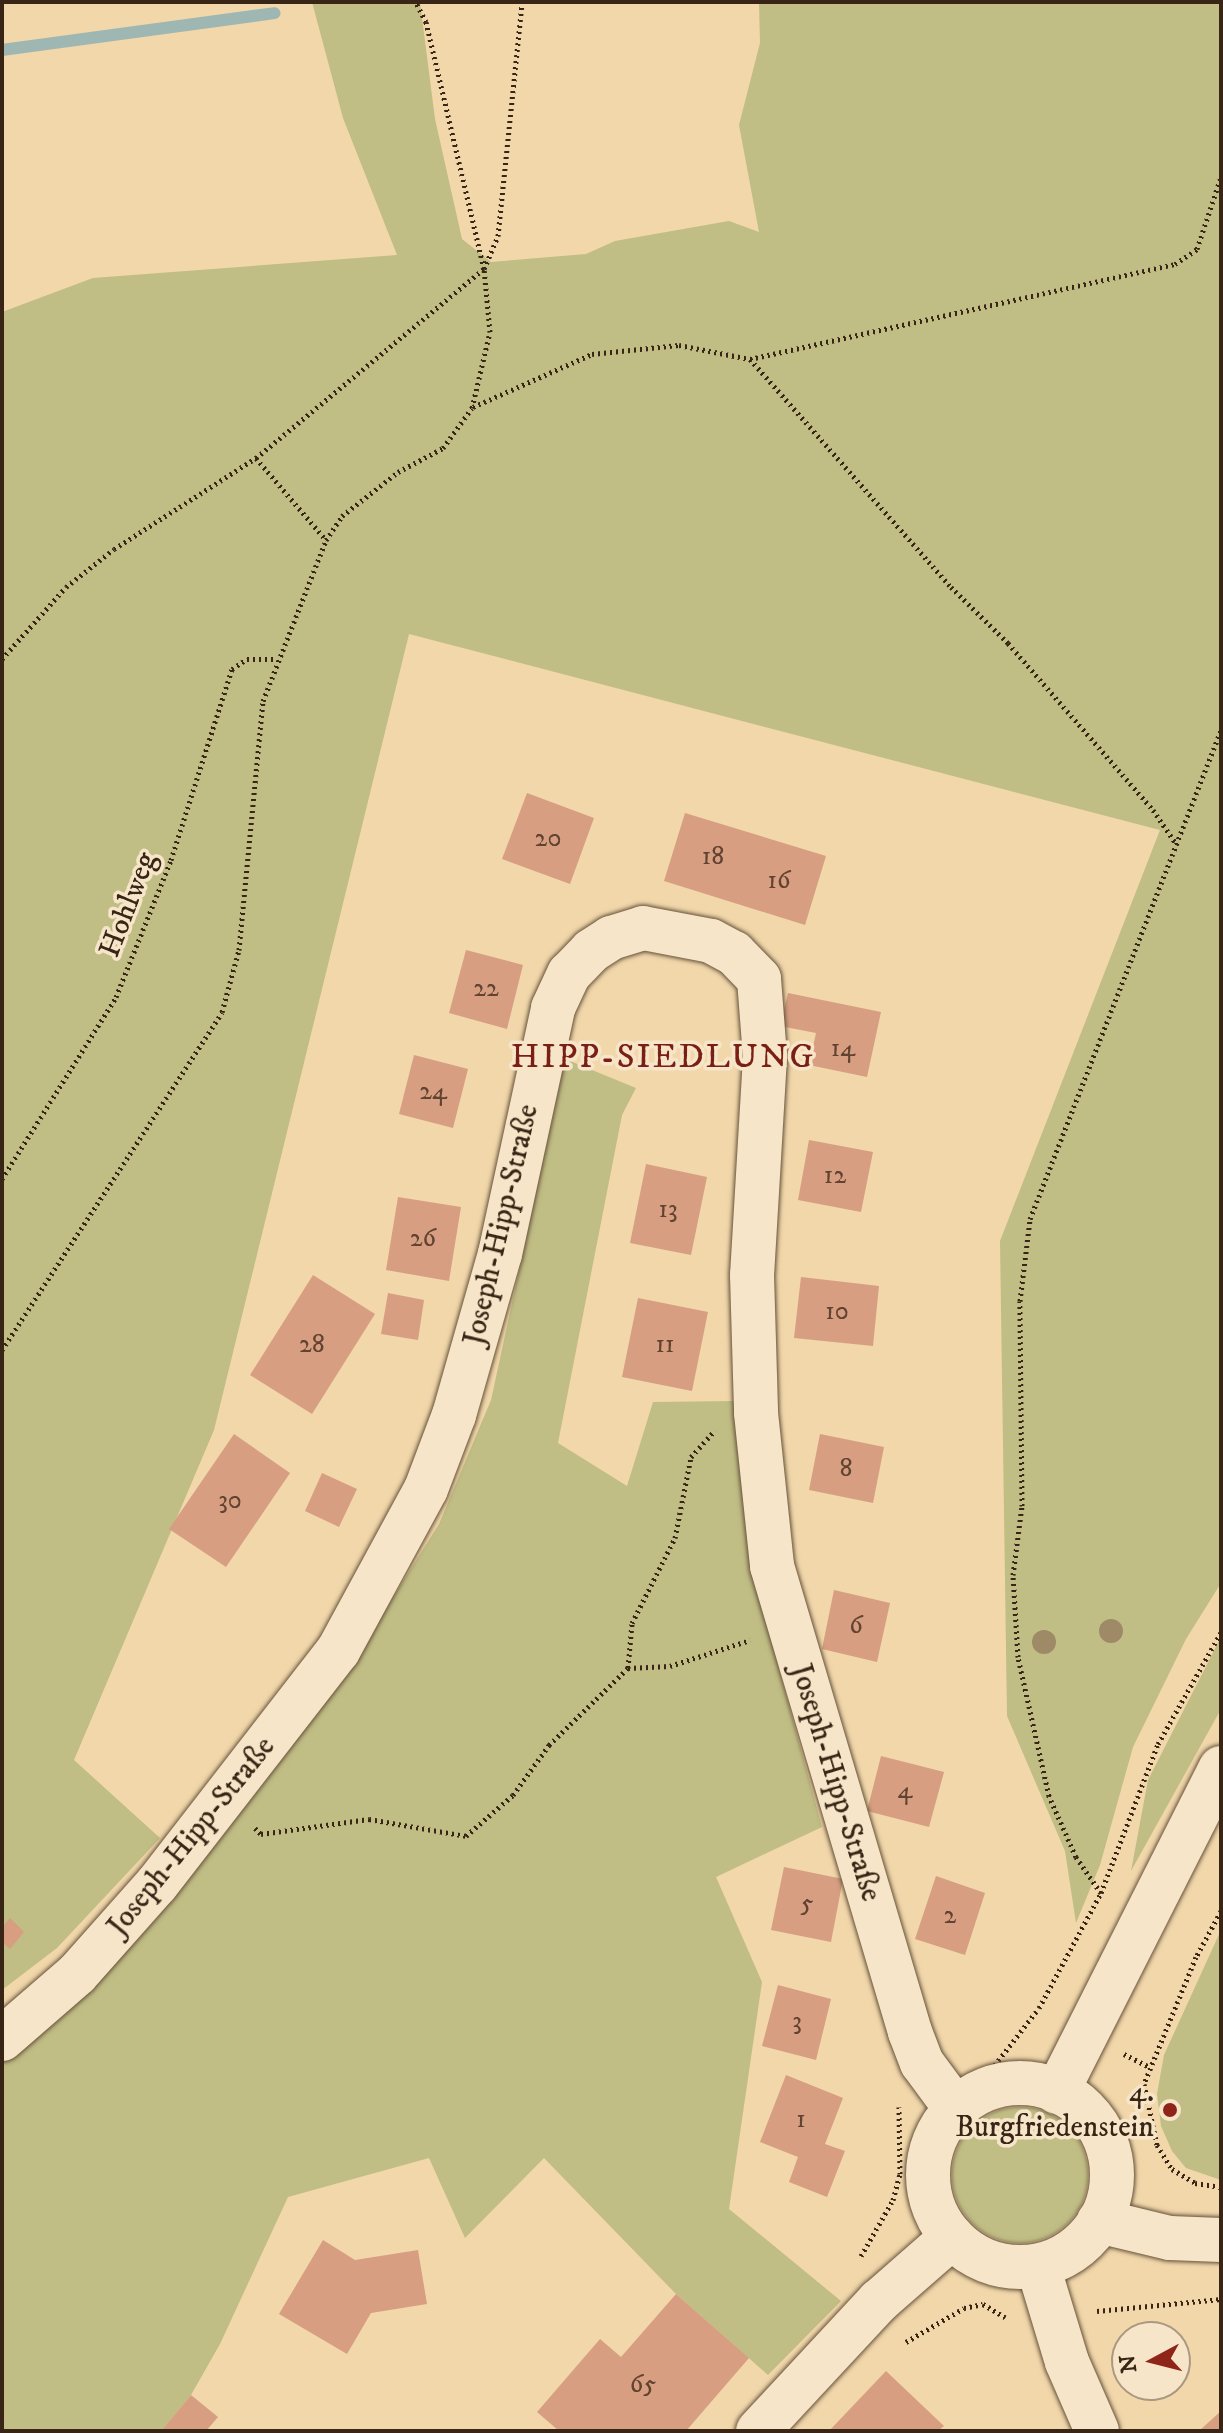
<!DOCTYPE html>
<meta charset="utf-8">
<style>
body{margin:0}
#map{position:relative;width:1223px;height:2433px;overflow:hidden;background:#f1d7aa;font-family:"IM FELL DW Pica",serif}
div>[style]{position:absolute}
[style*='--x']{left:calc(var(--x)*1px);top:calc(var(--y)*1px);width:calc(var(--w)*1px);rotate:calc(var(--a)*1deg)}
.green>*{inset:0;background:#c0bd85}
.round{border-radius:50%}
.stream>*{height:12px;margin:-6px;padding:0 6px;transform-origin:6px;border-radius:6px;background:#9eb7b2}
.building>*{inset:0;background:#d89e81}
.path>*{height:5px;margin-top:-2.5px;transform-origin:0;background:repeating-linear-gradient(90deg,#382515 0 2px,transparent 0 6px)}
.roads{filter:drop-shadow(0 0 2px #66523a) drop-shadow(0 0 2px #66523a)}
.minor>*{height:44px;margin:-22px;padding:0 22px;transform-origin:22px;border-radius:22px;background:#f6e5c8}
.minor>.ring{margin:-22px;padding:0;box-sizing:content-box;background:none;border:44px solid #f6e5c8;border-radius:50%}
.trees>*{width:24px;height:24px;margin:-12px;border-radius:50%;background:#9e8a67}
.dots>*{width:22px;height:22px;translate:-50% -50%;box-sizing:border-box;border:4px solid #f6e5c8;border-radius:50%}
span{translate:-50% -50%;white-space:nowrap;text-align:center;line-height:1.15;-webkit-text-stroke:7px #f6e5c8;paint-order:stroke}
.number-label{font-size:26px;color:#604330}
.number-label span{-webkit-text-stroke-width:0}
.street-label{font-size:30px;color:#382515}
.poi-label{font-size:30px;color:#382515}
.right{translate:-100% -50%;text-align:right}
.quarter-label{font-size:34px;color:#7a1f14;letter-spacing:2px}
.frame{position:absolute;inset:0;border:4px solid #382515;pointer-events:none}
.north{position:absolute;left:1111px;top:2321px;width:80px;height:80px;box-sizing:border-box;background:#f6e5c8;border:2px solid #aa9880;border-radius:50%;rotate:263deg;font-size:22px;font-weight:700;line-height:32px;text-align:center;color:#382515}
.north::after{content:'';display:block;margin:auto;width:28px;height:36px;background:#8f2418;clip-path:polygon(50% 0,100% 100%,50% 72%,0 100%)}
</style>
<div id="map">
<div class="green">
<div style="clip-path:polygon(312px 2px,420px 2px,435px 119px,462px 239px,491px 262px,586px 254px,615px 241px,729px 221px,759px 232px,739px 125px,760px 43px,759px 2px,1221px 2px,1221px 1583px,1186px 1639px,1133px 1747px,1100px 1865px,1076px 1923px,1065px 1851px,1007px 1716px,1000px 1241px,1160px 830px,409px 634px,214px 1430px,74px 1760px,160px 1838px,57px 1948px,2px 1990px,2px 312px,93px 278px,397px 255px,343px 118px)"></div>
<div style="clip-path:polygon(565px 1059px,636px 1088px,622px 1115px,558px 1443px,627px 1486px,653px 1402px,735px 1401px,749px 1558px,822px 1827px,716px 1877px,762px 1982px,729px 2209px,841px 2301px,768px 2375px,676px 2294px,544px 2158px,465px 2238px,429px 2158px,288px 2197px,220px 2344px,191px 2395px,161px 2431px,2px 2431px,2px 2056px,363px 1645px,439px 1524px,491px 1400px)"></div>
<div style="clip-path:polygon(1221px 1637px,1221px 1709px,1131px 1871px,1148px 1780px)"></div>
<div style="clip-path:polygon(1221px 1930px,1221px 2180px,1186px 2168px,1172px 2151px,1161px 2126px,1157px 2094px,1164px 2055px)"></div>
<div class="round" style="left:952px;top:2107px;width:136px;height:136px"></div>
</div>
<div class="stream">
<div style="--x:2;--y:50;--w:275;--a:-7.7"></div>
</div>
<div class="building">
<div style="clip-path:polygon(527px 793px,594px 818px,570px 884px,502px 859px)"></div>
<div style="clip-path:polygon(685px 813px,826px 856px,805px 925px,664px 881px)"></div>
<div style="clip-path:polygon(466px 950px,523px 965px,507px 1029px,449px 1013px)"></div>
<div style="clip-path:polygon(788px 993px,881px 1012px,867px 1077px,809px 1065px,816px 1033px,780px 1026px)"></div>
<div style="clip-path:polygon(414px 1055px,468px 1069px,453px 1128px,399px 1114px)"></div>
<div style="clip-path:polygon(809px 1140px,873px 1152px,861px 1212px,798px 1200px)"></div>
<div style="clip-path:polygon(646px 1164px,707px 1177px,691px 1255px,630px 1243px)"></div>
<div style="clip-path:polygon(398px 1197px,461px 1207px,449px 1281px,386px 1270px)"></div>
<div style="clip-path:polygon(313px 1275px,375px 1314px,312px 1414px,250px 1375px)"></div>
<div style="clip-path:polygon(801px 1277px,879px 1286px,873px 1346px,794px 1338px)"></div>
<div style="clip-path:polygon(388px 1293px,424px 1300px,418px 1340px,381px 1334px)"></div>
<div style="clip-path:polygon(638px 1298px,708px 1312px,692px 1391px,622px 1377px)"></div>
<div style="clip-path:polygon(234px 1434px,290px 1473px,226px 1567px,169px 1529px)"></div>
<div style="clip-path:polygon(820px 1434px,884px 1447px,873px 1503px,809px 1490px)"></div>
<div style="clip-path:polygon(322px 1473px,357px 1489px,339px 1527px,305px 1511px)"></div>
<div style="clip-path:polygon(834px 1590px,890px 1603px,877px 1662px,822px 1649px)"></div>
<div style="clip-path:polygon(881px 1756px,944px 1772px,929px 1827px,867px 1811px)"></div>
<div style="clip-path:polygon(784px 1867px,843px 1879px,831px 1942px,771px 1930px)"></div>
<div style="clip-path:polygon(936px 1876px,985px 1893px,965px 1955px,915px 1939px)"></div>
<div style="clip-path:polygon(10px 1918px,24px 1932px,10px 1949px,2px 1942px,2px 1927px)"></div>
<div style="clip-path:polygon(778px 1985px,831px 1999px,816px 2060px,762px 2046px)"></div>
<div style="clip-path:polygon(786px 2075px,843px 2098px,825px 2144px,845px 2151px,827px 2197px,789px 2182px,798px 2157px,760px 2142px)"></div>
<div style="clip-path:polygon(323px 2240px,355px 2260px,418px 2250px,427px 2304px,371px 2313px,347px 2354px,279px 2314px)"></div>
<div style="clip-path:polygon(676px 2294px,749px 2358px,686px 2431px,559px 2431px,537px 2412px,600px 2339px,621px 2357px)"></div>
<div style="clip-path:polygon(886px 2371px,944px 2426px,938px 2431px,829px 2431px)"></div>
<div style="clip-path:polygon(191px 2395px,218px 2417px,206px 2431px,161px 2431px)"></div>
<div style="clip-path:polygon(1221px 2411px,1221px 2431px,1199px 2431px)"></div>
</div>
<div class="path">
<div style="--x:750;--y:359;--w:304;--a:48.6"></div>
<div style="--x:951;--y:587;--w:80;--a:44.5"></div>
<div style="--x:1008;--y:643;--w:221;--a:49"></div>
<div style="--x:1153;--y:810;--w:42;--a:55.6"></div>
<div style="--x:473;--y:407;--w:130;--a:-24"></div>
<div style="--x:592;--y:354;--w:87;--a:-5.9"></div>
<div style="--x:679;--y:345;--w:72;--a:11.2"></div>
<div style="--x:750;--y:359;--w:435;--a:-12.6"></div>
<div style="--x:1175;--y:264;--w:27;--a:-34"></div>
<div style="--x:1197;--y:249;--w:76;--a:-71.6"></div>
<div style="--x:256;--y:458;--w:108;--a:49.5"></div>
<div style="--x:2;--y:659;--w:96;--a:-48.4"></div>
<div style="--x:66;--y:587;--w:61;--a:-38.4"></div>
<div style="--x:114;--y:549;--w:169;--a:-32.7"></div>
<div style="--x:256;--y:458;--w:296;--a:-39.7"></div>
<div style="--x:484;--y:269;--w:36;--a:-67"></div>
<div style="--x:498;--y:236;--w:235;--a:-84.1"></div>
<div style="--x:2;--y:1179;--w:215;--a:-57.9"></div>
<div style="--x:116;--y:997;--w:148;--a:-68.1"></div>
<div style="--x:171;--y:860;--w:201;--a:-72.3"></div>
<div style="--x:232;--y:669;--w:18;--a:-34"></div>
<div style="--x:247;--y:659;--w:30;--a:0"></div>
<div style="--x:2;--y:1350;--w:403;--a:-56.9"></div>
<div style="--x:222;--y:1012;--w:64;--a:-74.7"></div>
<div style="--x:239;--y:950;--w:250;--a:-84.5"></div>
<div style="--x:263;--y:701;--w:173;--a:-68.6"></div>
<div style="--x:326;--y:540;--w:29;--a:-56"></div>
<div style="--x:342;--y:516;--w:71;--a:-38.2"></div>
<div style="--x:398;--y:472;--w:51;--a:-28.1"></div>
<div style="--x:443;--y:448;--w:49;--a:-54.1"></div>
<div style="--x:472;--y:408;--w:78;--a:-76.7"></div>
<div style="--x:490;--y:332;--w:63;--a:-95.4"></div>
<div style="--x:484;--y:269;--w:254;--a:-103.2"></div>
<div style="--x:426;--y:22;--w:22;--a:-117"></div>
<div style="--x:628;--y:1668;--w:42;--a:-2.7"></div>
<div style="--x:670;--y:1666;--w:84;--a:-18"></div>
<div style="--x:255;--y:1828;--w:8;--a:45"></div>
<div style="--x:261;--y:1834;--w:109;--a:-7.9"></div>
<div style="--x:369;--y:1819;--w:98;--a:9.9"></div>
<div style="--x:466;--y:1836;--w:62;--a:-41.1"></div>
<div style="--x:513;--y:1795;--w:62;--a:-54.2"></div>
<div style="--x:549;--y:1745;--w:110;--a:-44.3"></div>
<div style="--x:628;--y:1668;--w:45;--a:-84.9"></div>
<div style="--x:632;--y:1623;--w:95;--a:-63.2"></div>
<div style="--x:675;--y:1538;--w:83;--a:-78.8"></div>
<div style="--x:691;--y:1457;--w:36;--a:-48"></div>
<div style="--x:1101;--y:1893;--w:44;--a:-124.8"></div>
<div style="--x:1076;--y:1857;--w:67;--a:-113.9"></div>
<div style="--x:1049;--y:1796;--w:142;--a:-102.6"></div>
<div style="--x:1018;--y:1657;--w:82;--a:-93.5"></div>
<div style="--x:1013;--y:1575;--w:70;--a:-82.6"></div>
<div style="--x:1022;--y:1506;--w:205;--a:-90.6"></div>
<div style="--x:1020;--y:1301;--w:83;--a:-83"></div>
<div style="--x:1030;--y:1219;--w:525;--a:-68.66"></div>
<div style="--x:1221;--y:1911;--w:52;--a:118.5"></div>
<div style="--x:1196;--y:1957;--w:137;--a:112.3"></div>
<div style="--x:1144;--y:2084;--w:62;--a:78"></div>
<div style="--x:1157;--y:2145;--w:28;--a:58"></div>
<div style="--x:1172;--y:2169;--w:27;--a:31"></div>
<div style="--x:1195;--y:2183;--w:26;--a:9"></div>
<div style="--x:1124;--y:2054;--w:27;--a:27"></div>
<div style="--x:980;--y:2071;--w:11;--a:-5"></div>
<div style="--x:991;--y:2070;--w:78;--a:-52.3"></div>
<div style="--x:1039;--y:2008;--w:131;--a:-61.7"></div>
<div style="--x:1101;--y:1893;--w:160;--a:-69.1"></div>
<div style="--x:1158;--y:1744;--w:129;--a:-60.6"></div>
<div style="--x:861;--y:2256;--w:64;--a:-60.3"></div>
<div style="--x:893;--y:2200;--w:27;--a:-75"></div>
<div style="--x:900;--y:2174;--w:67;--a:-90.9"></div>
<div style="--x:1097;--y:2311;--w:125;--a:-5.5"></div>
<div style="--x:906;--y:2342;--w:67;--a:-30.4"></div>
<div style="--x:964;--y:2308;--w:19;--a:-12"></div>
<div style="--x:983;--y:2304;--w:26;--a:31"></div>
</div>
<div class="roads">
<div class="minor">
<div style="--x:2;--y:2039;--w:99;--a:-40.9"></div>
<div style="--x:77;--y:1974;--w:120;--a:-48.4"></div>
<div style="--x:157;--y:1884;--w:295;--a:-52.2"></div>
<div style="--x:338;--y:1651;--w:184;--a:-61.5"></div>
<div style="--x:426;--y:1489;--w:79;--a:-69.3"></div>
<div style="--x:454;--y:1415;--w:167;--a:-74.1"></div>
<div style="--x:500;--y:1254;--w:252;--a:-77.8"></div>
<div style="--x:553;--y:1008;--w:38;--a:-65"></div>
<div style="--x:569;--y:974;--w:32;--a:-46"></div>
<div style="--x:591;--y:951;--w:24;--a:-33"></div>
<div style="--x:611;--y:938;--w:34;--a:-17"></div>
<div style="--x:643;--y:928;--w:69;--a:10.8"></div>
<div style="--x:711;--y:941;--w:26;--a:28"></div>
<div style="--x:734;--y:953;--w:36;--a:46"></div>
<div style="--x:759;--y:979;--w:78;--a:85.6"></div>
<div style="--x:765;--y:1057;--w:218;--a:93.4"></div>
<div style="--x:752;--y:1275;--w:138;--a:88.3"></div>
<div style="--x:756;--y:1413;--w:154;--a:84"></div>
<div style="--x:772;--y:1566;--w:486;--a:73.5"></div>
<div style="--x:910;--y:2032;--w:33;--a:69"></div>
<div style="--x:922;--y:2063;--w:57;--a:53.5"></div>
<div class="ring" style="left:928px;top:2083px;width:140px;height:140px"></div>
<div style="--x:1057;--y:2092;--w:363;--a:-63.2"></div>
<div style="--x:1099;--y:2221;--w:73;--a:13.5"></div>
<div style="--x:1170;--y:2238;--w:51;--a:2.2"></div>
<div style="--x:1038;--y:2266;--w:100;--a:73.2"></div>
<div style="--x:1067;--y:2362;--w:75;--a:66.5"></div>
<div style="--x:758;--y:2431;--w:178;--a:-47.1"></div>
<div style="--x:879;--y:2301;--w:97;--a:-41.2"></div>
</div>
</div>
<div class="trees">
<div style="left:1111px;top:1631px"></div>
<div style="left:1044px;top:1642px"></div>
</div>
<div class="dots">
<div style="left:1170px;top:2110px;background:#8f2418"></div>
</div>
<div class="number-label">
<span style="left:548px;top:839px">20</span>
<span style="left:713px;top:857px">18</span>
<span style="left:779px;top:881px">16</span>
<span style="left:486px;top:989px">22</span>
<span style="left:843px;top:1049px">14</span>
<span style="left:433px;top:1092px">24</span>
<span style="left:835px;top:1176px">12</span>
<span style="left:668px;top:1210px">13</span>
<span style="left:423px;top:1239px">26</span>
<span style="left:837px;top:1312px">10</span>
<span style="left:312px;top:1345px">28</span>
<span style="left:665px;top:1345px">11</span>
<span style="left:846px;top:1469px">8</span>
<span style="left:230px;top:1501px">30</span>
<span style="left:856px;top:1626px">6</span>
<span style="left:905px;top:1791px">4</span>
<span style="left:807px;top:1904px">5</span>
<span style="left:950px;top:1916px">2</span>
<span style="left:797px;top:2022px">3</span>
<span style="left:801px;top:2120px">1</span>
<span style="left:643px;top:2385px">65</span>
</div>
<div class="street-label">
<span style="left:129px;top:905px;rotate:-69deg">Hohlweg</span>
<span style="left:502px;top:1225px;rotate:-77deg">Joseph-Hipp-Straße</span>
<span style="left:835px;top:1783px;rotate:73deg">Joseph-Hipp-Straße</span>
<span style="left:192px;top:1837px;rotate:-51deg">Joseph-Hipp-Straße</span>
</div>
<div class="poi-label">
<span class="right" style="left:1154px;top:2110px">4.<br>Burgfriedenstein</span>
</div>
<div class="quarter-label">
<span style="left:663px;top:1058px">HIPP-SIEDLUNG</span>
</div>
<div class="frame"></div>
<div class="north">N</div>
</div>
